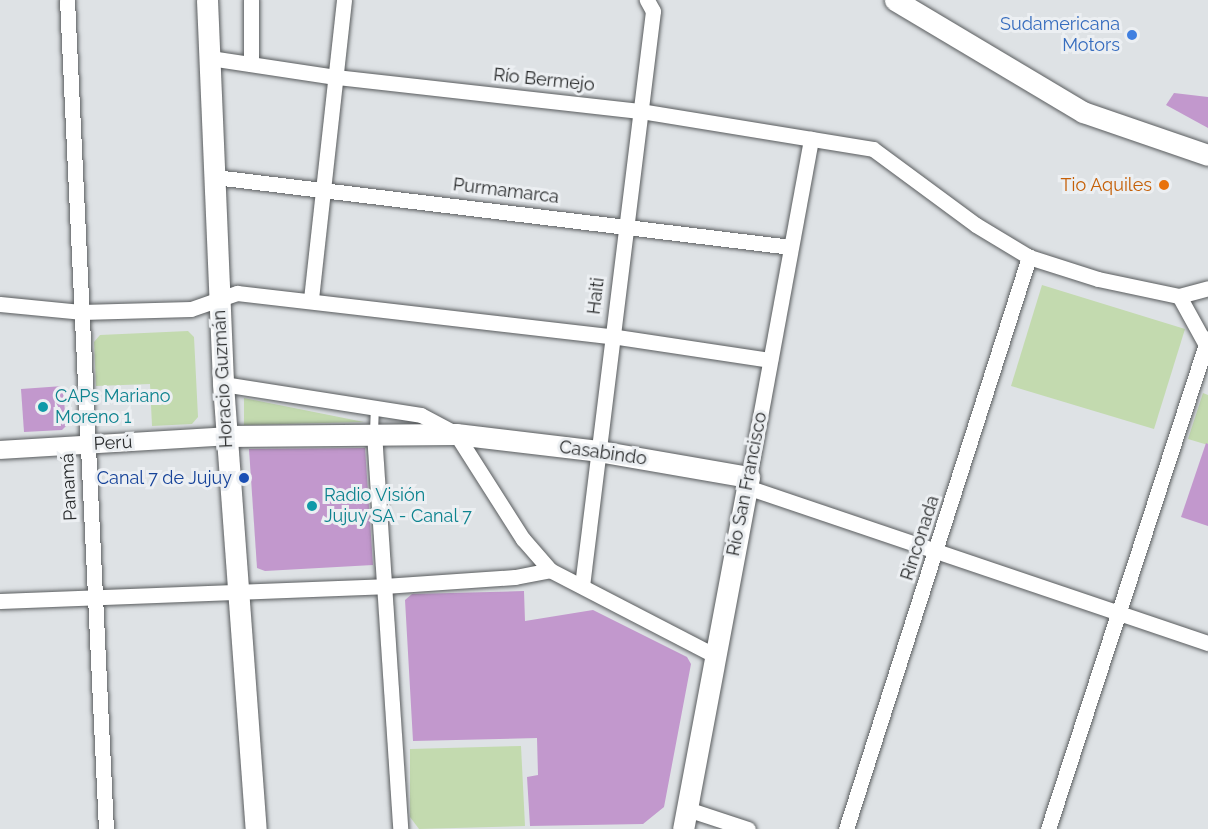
<!DOCTYPE html>
<meta charset="utf-8">
<style>
body{margin:0}
#map{position:relative;width:1208px;height:829px;overflow:hidden;background:#dee2e5;font-family:Raleway,sans-serif}
div>[style]{position:absolute}
[style*='--x']{left:calc(var(--x)*1px);top:calc(var(--y)*1px);width:calc(var(--w)*1px);rotate:calc(var(--a)*1deg)}
.green>*{inset:0;background:#c3daaf}
.building>*{inset:0;background:#c298cd}
.roads{filter:drop-shadow(0 0 2px #595c5e) drop-shadow(0 0 2px #595c5e)}
.service>*{height:8px;margin:-4px;padding:0 4px;transform-origin:4px;border-radius:4px;background:#fff}
.minor>*{height:15px;margin:-7.5px;padding:0 7.5px;transform-origin:7.5px;border-radius:7.5px;background:#fff}
.tertiary>*{height:18px;margin:-9px;padding:0 9px;transform-origin:9px;border-radius:9px;background:#fff}
.secondary>*{height:21px;margin:-10.5px;padding:0 10.5px;transform-origin:10.5px;border-radius:10.5px;background:#fff}
.dots>*{width:16px;height:16px;translate:-50% -50%;box-sizing:border-box;border:3px solid #eceff2;border-radius:50%}
span{translate:-50% -50%;white-space:nowrap;text-align:center;line-height:1.15;-webkit-text-stroke:6px #eceff2;paint-order:stroke}
.shop-label{font-size:18px;color:#366cbe}
.right{translate:-100% -50%;text-align:right}
.street-label{font-size:18px;color:#292b2c}
.food-label{font-size:18px;color:#c56008}
.culture-label{font-size:18px;color:#0d838f}
.left{translate:0 -50%;text-align:left}
.transit-label{font-size:18px;color:#164399}
</style>
<div id="map">
<div class="green">
<div style="clip-path:polygon(1042px 285px,1185px 329px,1154px 429px,1011px 386px)"></div>
<div style="clip-path:polygon(188px 331px,194px 337px,198px 417px,192px 424px,152px 426px,150px 384px,96px 386px,94px 342px,100px 335px)"></div>
<div style="clip-path:polygon(1203px 393px,1208px 395px,1208px 445px,1188px 439px)"></div>
<div style="clip-path:polygon(244px 398px,364px 422px,244px 425px)"></div>
<div style="clip-path:polygon(521px 746px,525px 826px,419px 829px,410px 817px,410px 749px)"></div>
</div>
<div class="building">
<div style="clip-path:polygon(1174px 93px,1208px 97px,1208px 128px,1166px 105px)"></div>
<div style="clip-path:polygon(63px 386px,66px 426px,62px 430px,24px 432px,21px 389px)"></div>
<div style="clip-path:polygon(1206px 443px,1208px 444px,1208px 526px,1181px 517px)"></div>
<div style="clip-path:polygon(365px 448px,373px 565px,265px 571px,257px 568px,249px 449px)"></div>
<div style="clip-path:polygon(524px 591px,525px 621px,593px 610px,687px 657px,691px 664px,664px 807px,643px 824px,530px 826px,527px 777px,538px 775px,537px 738px,413px 741px,405px 600px,412px 594px)"></div>
</div>
<div class="roads">
<div class="service">
<div style="--x:374;--y:433;--w:25;--a:-88"></div>
</div>
<div class="minor">
<div style="--x:67;--y:0;--w:830;--a:87.31"></div>
<div style="--x:251;--y:0;--w:64;--a:90"></div>
<div style="--x:210;--y:58;--w:127;--a:8.6"></div>
<div style="--x:336;--y:77;--w:307;--a:6.4"></div>
<div style="--x:641;--y:111;--w:235;--a:9.3"></div>
<div style="--x:873;--y:149;--w:128;--a:36.4"></div>
<div style="--x:976;--y:225;--w:62;--a:31.1"></div>
<div style="--x:1029;--y:257;--w:72;--a:17.7"></div>
<div style="--x:1098;--y:279;--w:83;--a:11.9"></div>
<div style="--x:1179;--y:296;--w:30;--a:-15"></div>
<div style="--x:215;--y:177;--w:580;--a:6.93"></div>
<div style="--x:1179;--y:296;--w:56;--a:61.1"></div>
<div style="--x:311;--y:299;--w:301;--a:-83.7"></div>
<div style="--x:0;--y:304;--w:81;--a:5.6"></div>
<div style="--x:81;--y:312;--w:110;--a:-1.6"></div>
<div style="--x:191;--y:309;--w:49;--a:-19.2"></div>
<div style="--x:237;--y:293;--w:376;--a:6.6"></div>
<div style="--x:611;--y:336;--w:161;--a:8.6"></div>
<div style="--x:223;--y:384;--w:200;--a:8.9"></div>
<div style="--x:421;--y:415;--w:40;--a:28"></div>
<div style="--x:456;--y:434;--w:125;--a:57.5"></div>
<div style="--x:523;--y:539;--w:41;--a:48.9"></div>
<div style="--x:550;--y:570;--w:185;--a:27.4"></div>
<div style="--x:374;--y:433;--w:397;--a:86.2"></div>
<div style="--x:749;--y:477;--w:344;--a:-79.6"></div>
<div style="--x:747;--y:487;--w:487;--a:18.7"></div>
<div style="--x:582;--y:586;--w:579;--a:-82.96"></div>
<div style="--x:653;--y:11;--w:13;--a:-119"></div>
<div style="--x:0;--y:601;--w:384;--a:-2.2"></div>
<div style="--x:384;--y:586;--w:131;--a:-3.9"></div>
<div style="--x:515;--y:577;--w:36;--a:-11"></div>
<div style="--x:687;--y:809;--w:64;--a:18.2"></div>
<div style="--x:846;--y:829;--w:601;--a:-72.26"></div>
<div style="--x:1048;--y:829;--w:516;--a:-71.95"></div>
</div>
<div class="tertiary">
<div style="--x:0;--y:450;--w:226;--a:-3.5"></div>
</div>
<div class="secondary">
<div style="--x:207;--y:0;--w:384;--a:87.6"></div>
<div style="--x:223;--y:384;--w:446;--a:85.8"></div>
<div style="--x:895;--y:0;--w:219;--a:30.8"></div>
<div style="--x:1083;--y:112;--w:132;--a:19"></div>
<div style="--x:226;--y:436;--w:230;--a:-0.5"></div>
<div style="--x:456;--y:434;--w:143;--a:6.8"></div>
<div style="--x:598;--y:451;--w:153;--a:9.8"></div>
<div style="--x:749;--y:477;--w:358;--a:100.6"></div>
</div>
</div>
<div class="dots">
<div style="left:1132px;top:35px;background:#3f7fe0"></div>
<div style="left:1164px;top:185px;background:#e8710a"></div>
<div style="left:43px;top:407px;background:#0f9aa8"></div>
<div style="left:244px;top:478px;background:#1a4fb4"></div>
<div style="left:312px;top:506px;background:#0f9aa8"></div>
</div>
<div class="shop-label">
<span class="right" style="left:1120px;top:35px">Sudamericana<br>Motors</span>
</div>
<div class="street-label">
<span style="left:544px;top:80px;rotate:6deg">Río Bermejo</span>
<span style="left:506px;top:191px;rotate:7deg">Purmamarca</span>
<span style="left:596px;top:296px;rotate:-83deg">Haiti</span>
<span style="left:223px;top:379px;rotate:-93deg">Horacio Guzmán</span>
<span style="left:113px;top:443px;rotate:-3deg">Perú</span>
<span style="left:603px;top:453px;rotate:8deg">Casabindo</span>
<span style="left:747px;top:484px;rotate:-79deg">Río San Francisco</span>
<span style="left:69px;top:487px;rotate:-93deg">Panamá</span>
<span style="left:920px;top:538px;rotate:-72deg">Rinconada</span>
</div>
<div class="food-label">
<span class="right" style="left:1152px;top:185px">Tio Aquiles</span>
</div>
<div class="culture-label">
<span class="left" style="left:55px;top:407px">CAPs Mariano<br>Moreno 1</span>
<span class="left" style="left:324px;top:506px">Radio Visión<br>Jujuy SA - Canal 7</span>
</div>
<div class="transit-label">
<span class="right" style="left:232px;top:478px">Canal 7 de Jujuy</span>
</div>
</div>
